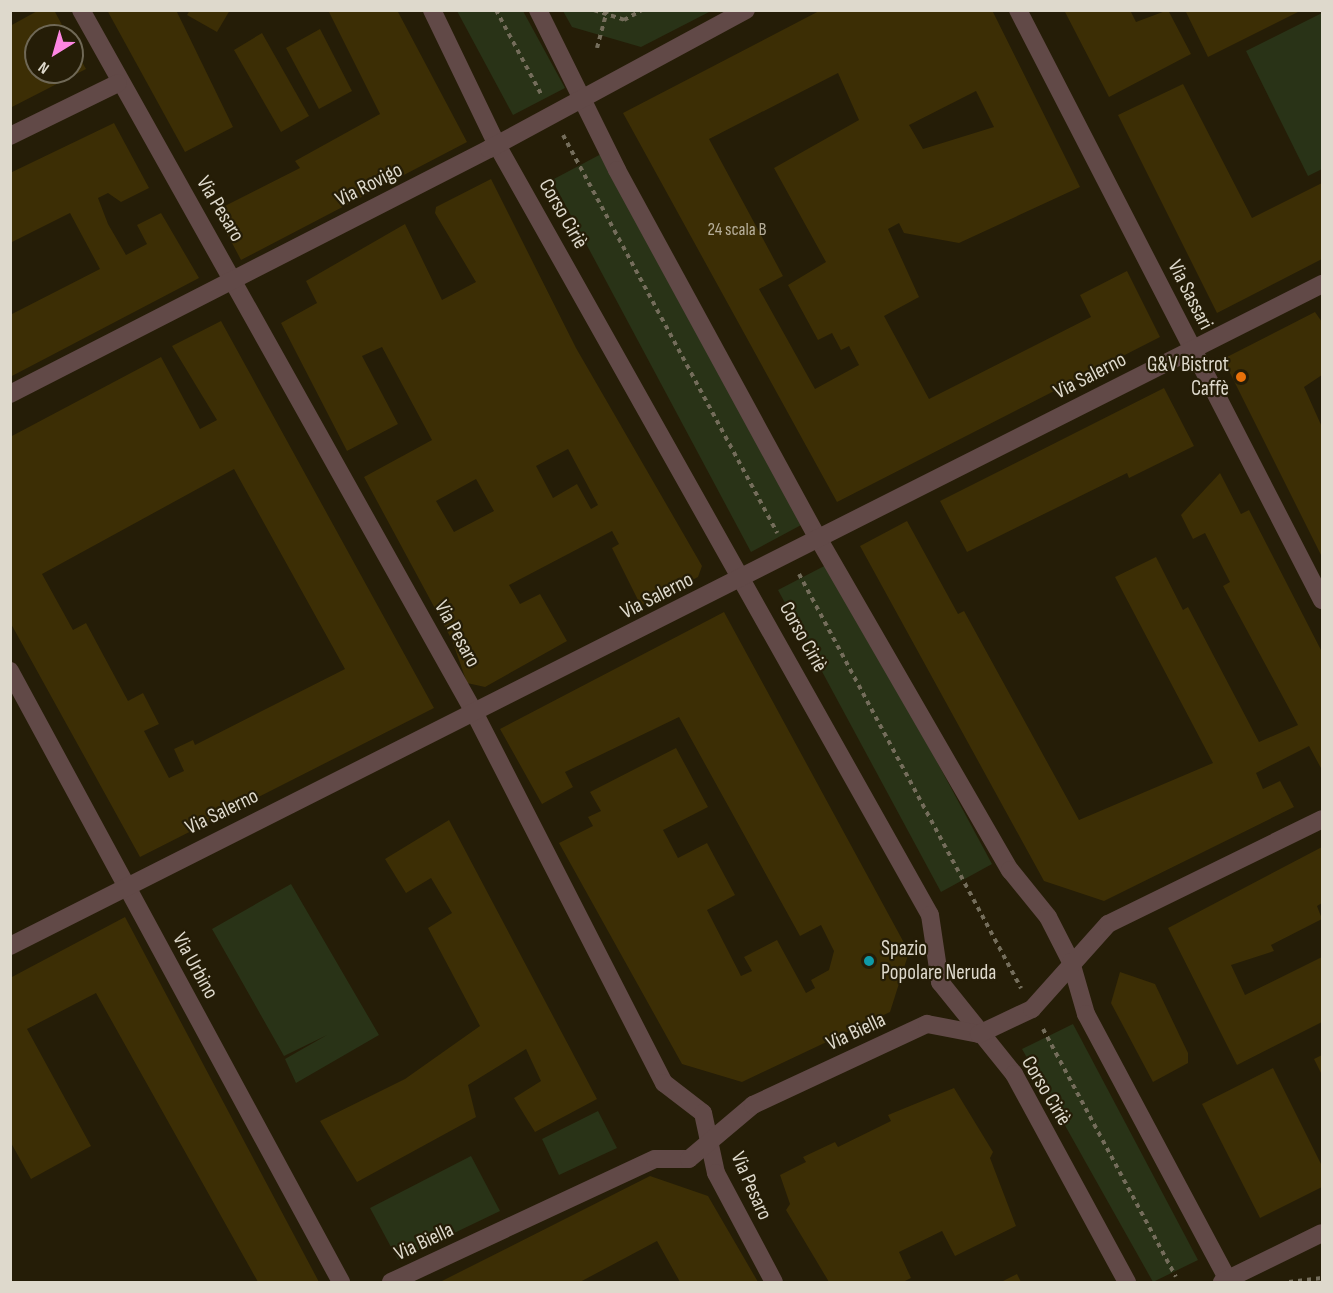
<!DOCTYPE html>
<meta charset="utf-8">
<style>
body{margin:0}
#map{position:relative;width:1333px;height:1293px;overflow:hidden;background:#251d07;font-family:"Sofia Sans Condensed",sans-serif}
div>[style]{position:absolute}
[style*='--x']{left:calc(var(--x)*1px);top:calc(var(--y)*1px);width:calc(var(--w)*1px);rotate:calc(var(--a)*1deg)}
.green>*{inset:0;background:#293317}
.building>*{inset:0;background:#3c2e05}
.path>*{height:4px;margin-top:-2px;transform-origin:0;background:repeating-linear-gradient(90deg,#746d5b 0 4.5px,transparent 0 9px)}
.street>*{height:18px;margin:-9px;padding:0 9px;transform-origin:9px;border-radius:9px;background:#614947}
.dots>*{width:16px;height:16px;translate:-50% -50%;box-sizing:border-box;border:3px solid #251d07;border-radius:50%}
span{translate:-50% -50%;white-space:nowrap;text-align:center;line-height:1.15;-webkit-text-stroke:4.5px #251d07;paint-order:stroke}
.number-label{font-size:18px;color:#b6ae9a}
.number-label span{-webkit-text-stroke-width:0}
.street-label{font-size:21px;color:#ded9cc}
.poi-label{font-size:21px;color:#ded9cc}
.right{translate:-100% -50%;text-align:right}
.left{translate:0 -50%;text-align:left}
.frame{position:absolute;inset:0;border:12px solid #ded9cc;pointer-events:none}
.north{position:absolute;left:24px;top:24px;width:60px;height:60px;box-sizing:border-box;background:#251d07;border:2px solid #6f6856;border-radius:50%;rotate:217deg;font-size:16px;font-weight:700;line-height:24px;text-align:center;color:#ded9cc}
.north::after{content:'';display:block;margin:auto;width:21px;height:27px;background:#fd86e2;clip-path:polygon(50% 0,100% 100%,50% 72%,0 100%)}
</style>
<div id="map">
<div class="green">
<div style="clip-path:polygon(457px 11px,523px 11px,565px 88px,513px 115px)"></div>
<div style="clip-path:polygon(563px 11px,711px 11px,641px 47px,572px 27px)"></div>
<div style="clip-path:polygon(1322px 13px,1322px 169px,1308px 176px,1246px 51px)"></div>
<div style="clip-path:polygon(603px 153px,803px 524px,751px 552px,552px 180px)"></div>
<div style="clip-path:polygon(830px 563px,992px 864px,941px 892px,778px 590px)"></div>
<div style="clip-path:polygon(291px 884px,379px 1035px,296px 1083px,285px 1059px,327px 1035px,284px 1056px,212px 929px)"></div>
<div style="clip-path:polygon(1073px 1024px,1198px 1260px,1153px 1282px,1022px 1049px)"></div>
<div style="clip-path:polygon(598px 1111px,617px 1148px,559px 1175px,542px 1139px)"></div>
<div style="clip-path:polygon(471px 1156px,500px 1211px,398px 1260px,370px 1208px)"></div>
</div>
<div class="building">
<div style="clip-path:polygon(39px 10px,54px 10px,68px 36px,36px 36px,36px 72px,72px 72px,72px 44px,86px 69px,10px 108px,10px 26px)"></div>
<div style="clip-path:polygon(107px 10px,176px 10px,233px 127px,185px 152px)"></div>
<div style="clip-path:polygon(190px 10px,230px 10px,217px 32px,187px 15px)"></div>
<div style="clip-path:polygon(328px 10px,397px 10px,467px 142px,241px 260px,215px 211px,300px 168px,295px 161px,380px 114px)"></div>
<div style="clip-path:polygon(evenodd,821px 10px,992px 10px,1080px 187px,959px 243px,904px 233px,899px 223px,888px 229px,919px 297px,884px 316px,929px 399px,1091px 317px,1080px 295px,1127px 271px,1160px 337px,837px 502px,623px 113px,821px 10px,838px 73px,859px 120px,774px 168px,826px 262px,788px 285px,818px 340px,832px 333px,841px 350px,849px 346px,859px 365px,815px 389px,759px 289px,783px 276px,709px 139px,838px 73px,821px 10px,976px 91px,994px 127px,923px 149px,909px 125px,976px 91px)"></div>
<div style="clip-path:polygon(1064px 10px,1130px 10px,1136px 22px,1168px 10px,1191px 54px,1109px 97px)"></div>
<div style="clip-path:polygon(1185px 10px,1302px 10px,1208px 57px)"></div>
<div style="clip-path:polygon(320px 29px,352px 91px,319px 109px,286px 48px)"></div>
<div style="clip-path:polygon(262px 33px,309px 116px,281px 132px,234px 50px)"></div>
<div style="clip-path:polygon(1183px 84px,1252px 218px,1322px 183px,1322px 259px,1217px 313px,1118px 115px)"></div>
<div style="clip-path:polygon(114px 123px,149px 188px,121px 202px,108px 193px,98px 198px,108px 224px,126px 255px,147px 244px,137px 225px,161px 213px,199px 278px,10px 377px,10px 315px,100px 269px,70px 213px,10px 243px,10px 173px)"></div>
<div style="clip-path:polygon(evenodd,491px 179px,576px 348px,702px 566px,698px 577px,641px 606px,612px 548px,619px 544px,612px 531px,509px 585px,520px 604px,540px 594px,567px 641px,485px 687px,467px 683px,452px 640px,364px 477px,432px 440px,382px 347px,362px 356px,398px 424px,347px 451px,281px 323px,317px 303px,306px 281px,405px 224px,442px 300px,476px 282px,435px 213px,436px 207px,491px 179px,568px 449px,598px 505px,591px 509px,577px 484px,553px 498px,536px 466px,568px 449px,491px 179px,476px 479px,494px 511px,454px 532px,436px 501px,476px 479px)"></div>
<div style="clip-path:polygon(1315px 312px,1322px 322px,1322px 375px,1304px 387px,1322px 427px,1322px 557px,1223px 359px)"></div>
<div style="clip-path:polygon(evenodd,221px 321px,434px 708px,140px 857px,10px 622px,10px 437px,161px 357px,200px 429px,217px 420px,172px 346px,221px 321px,234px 469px,345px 669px,195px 745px,193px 740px,174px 749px,184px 771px,169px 778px,144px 731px,159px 724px,143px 693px,128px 701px,86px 623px,73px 630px,42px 574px,234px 469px)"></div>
<div style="clip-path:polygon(1164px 388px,1194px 446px,1129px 478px,1127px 473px,967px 552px,940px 501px)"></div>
<div style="clip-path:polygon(1220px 473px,1241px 514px,1249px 510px,1322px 652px,1322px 770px,1309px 746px,1256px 773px,1263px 789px,1280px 781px,1294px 807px,1104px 901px,1044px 881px,860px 546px,907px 521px,958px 614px,964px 611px,1079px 820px,1213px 763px,1115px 577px,1156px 557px,1183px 610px,1188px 607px,1259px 742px,1298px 725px,1223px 586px,1230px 582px,1205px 533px,1193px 539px,1181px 515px)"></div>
<div style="clip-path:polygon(724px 612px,909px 952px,890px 1012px,742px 1082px,682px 1064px,559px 843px,593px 826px,588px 817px,601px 811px,590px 792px,676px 748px,708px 807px,663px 830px,678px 858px,707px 843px,735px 895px,707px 910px,741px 976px,752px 971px,744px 957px,777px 940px,806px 993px,815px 988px,811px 980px,829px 970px,834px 951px,821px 925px,800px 936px,679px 717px,565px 772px,573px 787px,542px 804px,500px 729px)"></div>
<div style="clip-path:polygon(449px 820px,597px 1099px,535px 1132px,514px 1098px,541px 1081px,526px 1049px,468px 1085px,476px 1117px,357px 1182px,320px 1121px,405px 1079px,480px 1026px,428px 928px,452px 913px,431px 878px,406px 893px,385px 859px)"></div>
<div style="clip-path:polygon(1322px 847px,1322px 903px,1317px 906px,1322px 919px,1271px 945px,1274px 951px,1231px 965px,1245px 995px,1322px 957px,1322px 1022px,1237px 1065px,1168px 928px)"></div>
<div style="clip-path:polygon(125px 917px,319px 1282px,258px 1282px,96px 993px,27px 1029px,91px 1146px,31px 1179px,10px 1141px,10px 978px)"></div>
<div style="clip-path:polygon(1120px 972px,1155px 984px,1188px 1053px,1188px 1063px,1153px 1082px,1111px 1003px)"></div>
<div style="clip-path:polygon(1322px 1055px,1322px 1075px,1314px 1059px)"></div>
<div style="clip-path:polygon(1273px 1068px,1322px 1166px,1322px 1187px,1260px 1218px,1202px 1104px)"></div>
<div style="clip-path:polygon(954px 1088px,993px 1152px,990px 1158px,1016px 1226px,955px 1256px,942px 1231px,899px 1252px,911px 1278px,903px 1282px,829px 1282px,786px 1210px,790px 1204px,780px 1175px,806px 1162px,803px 1157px,835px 1142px,838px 1147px,891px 1121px,888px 1115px)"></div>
<div style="clip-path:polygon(650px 1176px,708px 1196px,758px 1282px,680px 1282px,657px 1241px,580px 1282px,440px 1282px)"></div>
<div style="clip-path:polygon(1017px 1274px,1021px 1282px,1001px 1282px)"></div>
</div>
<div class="path">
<div style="--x:496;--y:10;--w:95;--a:61.8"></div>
<div style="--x:594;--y:10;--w:32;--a:18"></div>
<div style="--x:624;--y:20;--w:21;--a:-29"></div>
<div style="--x:597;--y:48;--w:39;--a:-75"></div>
<div style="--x:563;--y:135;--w:452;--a:61.7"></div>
<div style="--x:799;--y:574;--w:470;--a:61.8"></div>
<div style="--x:1043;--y:1029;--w:281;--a:61.8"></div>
<div style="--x:1289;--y:1282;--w:33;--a:-7"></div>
</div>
<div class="street">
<div style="--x:81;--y:10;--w:805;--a:60.76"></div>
<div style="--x:474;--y:712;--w:417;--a:62.9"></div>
<div style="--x:664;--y:1083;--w:49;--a:37.6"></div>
<div style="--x:703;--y:1113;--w:61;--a:77.8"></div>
<div style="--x:716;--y:1173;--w:123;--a:62"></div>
<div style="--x:432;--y:10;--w:150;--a:64.3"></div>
<div style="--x:497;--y:145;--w:883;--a:60.65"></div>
<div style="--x:930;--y:915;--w:68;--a:81.5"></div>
<div style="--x:940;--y:982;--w:118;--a:51.2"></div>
<div style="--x:1014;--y:1074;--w:237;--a:61.5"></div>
<div style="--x:538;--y:10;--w:178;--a:63.7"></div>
<div style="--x:617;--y:170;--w:419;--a:61.4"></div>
<div style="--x:818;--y:538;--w:384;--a:60"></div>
<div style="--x:1010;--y:870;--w:60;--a:51"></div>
<div style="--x:1048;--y:917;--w:51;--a:62.9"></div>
<div style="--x:1071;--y:962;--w:54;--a:73.9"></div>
<div style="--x:1086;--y:1014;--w:304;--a:61.9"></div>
<div style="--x:1018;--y:10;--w:664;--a:62.74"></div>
<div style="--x:10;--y:136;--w:120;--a:-26.1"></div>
<div style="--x:10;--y:394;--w:538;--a:-27.09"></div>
<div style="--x:489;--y:149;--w:292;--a:-28.4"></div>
<div style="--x:10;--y:671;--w:695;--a:61.55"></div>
<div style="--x:10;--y:946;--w:1470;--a:-26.77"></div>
<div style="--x:391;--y:1282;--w:291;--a:-25"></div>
<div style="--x:655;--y:1159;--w:34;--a:0"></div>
<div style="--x:689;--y:1159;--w:84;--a:-40.2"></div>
<div style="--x:753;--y:1105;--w:192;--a:-25"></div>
<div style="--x:927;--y:1024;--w:53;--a:10.9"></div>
<div style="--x:979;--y:1034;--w:59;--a:-25.3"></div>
<div style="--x:1032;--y:1009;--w:114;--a:-48.2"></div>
<div style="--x:1108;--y:924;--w:238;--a:-26.1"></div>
<div style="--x:1222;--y:1282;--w:111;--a:-26.1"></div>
</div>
<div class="dots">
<div style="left:1241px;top:377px;background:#e8710a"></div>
<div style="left:869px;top:961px;background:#0f9aa8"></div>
</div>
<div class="number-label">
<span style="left:737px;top:230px">24 scala B</span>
</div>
<div class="street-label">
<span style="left:369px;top:185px;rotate:-27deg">Via Rovigo</span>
<span style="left:220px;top:209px;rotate:59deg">Via Pesaro</span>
<span style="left:563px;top:214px;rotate:60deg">Corso Ciriè</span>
<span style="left:1190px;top:295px;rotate:63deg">Via Sassari</span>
<span style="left:1090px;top:376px;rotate:-27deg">Via Salerno</span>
<span style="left:657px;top:596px;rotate:-27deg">Via Salerno</span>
<span style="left:457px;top:634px;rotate:61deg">Via Pesaro</span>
<span style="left:803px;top:637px;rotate:61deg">Corso Ciriè</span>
<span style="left:222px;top:812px;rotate:-26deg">Via Salerno</span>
<span style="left:195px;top:966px;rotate:61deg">Via Urbino</span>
<span style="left:856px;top:1032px;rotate:-25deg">Via Biella</span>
<span style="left:1046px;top:1091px;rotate:59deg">Corso Ciriè</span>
<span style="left:751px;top:1186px;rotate:66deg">Via Pesaro</span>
<span style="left:424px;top:1242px;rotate:-25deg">Via Biella</span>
</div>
<div class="poi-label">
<span class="right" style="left:1229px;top:377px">G&amp;V Bistrot<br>Caffè</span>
<span class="left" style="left:881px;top:961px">Spazio<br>Popolare Neruda</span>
</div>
<div class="frame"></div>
<div class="north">N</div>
</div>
